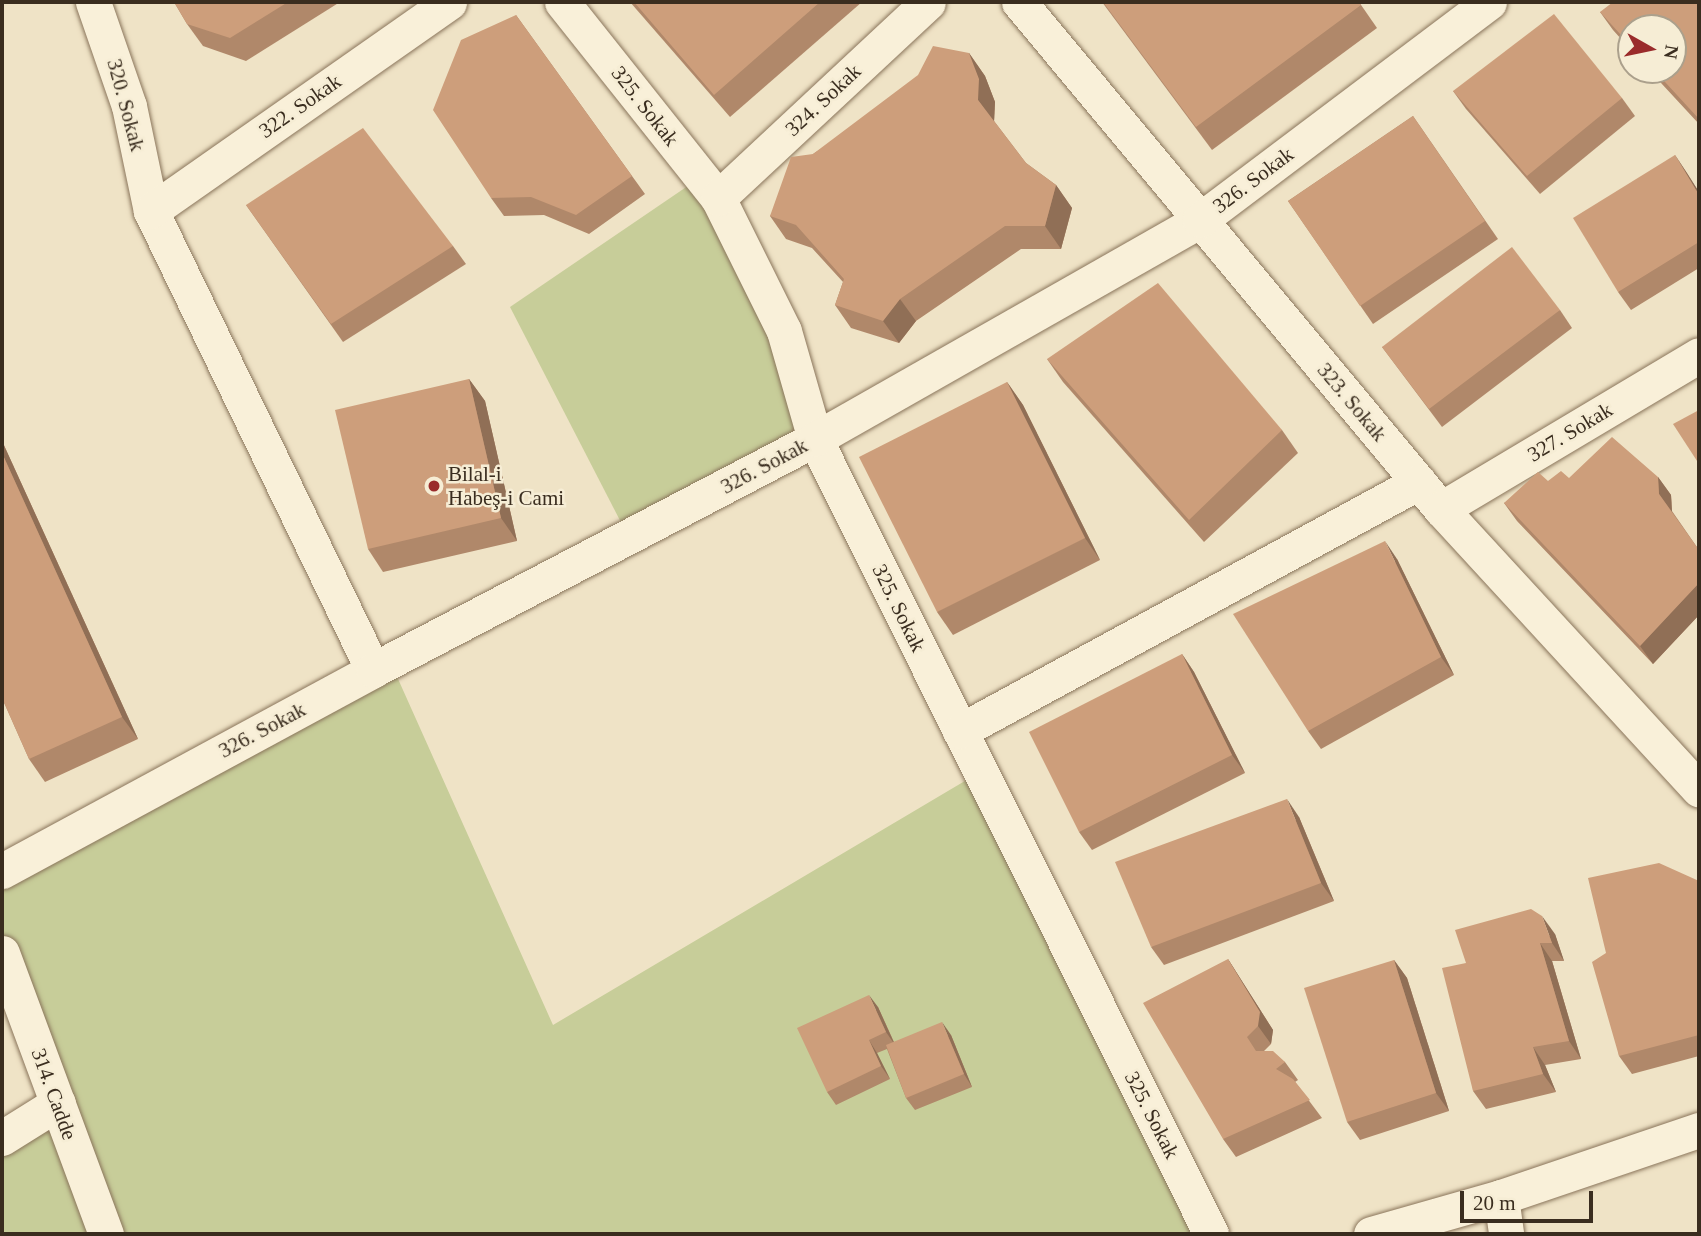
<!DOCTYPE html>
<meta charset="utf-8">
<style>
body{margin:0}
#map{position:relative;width:1701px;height:1236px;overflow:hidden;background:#efe3c6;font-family:"Times New Roman",serif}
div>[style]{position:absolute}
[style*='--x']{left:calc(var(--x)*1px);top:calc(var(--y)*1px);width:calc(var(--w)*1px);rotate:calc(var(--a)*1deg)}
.green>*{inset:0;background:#c7cd99}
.roads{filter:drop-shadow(0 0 2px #8a755b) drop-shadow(0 0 2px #8a755b)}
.minor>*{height:35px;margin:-17.5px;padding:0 17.5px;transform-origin:17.5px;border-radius:17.5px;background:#f9f0d9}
.wall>*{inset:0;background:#b0886a}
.shaded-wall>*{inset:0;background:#906f56}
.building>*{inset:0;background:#cd9e7b}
.dots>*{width:19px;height:19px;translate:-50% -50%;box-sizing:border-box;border:4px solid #f6edd5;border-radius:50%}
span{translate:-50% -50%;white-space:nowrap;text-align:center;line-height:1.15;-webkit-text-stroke:5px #f6edd5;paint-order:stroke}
.street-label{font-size:21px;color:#3a2d1f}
.poi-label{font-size:21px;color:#3a2d1f}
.left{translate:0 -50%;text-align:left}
.frame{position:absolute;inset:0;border:4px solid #3a2d1f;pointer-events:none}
.north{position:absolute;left:1617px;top:14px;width:70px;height:70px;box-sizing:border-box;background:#f6edd5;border:2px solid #aba08c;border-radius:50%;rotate:99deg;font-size:19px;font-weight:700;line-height:28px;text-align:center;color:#3a2d1f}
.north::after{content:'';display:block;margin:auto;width:24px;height:32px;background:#9a2b2b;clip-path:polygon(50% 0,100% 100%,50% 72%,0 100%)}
.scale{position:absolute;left:1460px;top:1191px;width:133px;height:32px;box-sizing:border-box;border:4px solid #3a2d1f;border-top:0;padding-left:9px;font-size:21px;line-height:24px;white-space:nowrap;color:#3a2d1f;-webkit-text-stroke:5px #f6edd5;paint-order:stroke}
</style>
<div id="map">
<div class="green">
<div style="clip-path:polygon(701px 177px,815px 439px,628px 536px,510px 307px)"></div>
<div style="clip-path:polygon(390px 661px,553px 1025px,980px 772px,1211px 1234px,2px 1234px,2px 1138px,58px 1103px,2px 953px,2px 871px)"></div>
</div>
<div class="roads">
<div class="minor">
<div style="--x:93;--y:2;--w:110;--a:70.9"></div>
<div style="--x:129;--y:106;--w:107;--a:78.2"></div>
<div style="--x:151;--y:211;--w:510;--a:64.19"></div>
<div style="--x:562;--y:2;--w:251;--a:51.5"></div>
<div style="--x:718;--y:198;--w:148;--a:63.6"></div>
<div style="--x:784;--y:331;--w:112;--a:74"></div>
<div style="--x:815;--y:439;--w:888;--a:63.52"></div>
<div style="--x:1019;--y:2;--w:660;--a:50.23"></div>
<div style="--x:1441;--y:509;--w:381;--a:47.4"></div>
<div style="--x:718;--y:198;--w:287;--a:-43"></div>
<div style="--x:151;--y:211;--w:364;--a:-35"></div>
<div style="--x:1441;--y:509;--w:300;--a:-30.8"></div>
<div style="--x:960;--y:731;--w:522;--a:-28.48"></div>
<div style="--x:2;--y:871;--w:422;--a:-28.4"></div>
<div style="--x:373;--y:670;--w:499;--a:-27.6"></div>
<div style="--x:815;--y:439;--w:443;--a:-29.6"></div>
<div style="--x:1200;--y:220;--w:362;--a:-37"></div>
<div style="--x:2;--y:953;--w:300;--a:69.7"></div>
<div style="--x:2;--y:1138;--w:66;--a:-32"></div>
<div style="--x:1501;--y:1197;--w:37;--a:82"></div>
<div style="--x:1371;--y:1234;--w:135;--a:-15.9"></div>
<div style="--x:1501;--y:1197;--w:209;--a:-18.7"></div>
</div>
</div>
<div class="wall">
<div style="clip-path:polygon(174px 2px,340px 2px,246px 61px,203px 46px,187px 24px)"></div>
<div style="clip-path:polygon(630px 2px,862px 2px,730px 117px)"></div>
<div style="clip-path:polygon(1102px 2px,1359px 2px,1377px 28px,1212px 150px)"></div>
<div style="clip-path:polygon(1699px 2px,1699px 124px,1649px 70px,1673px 70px,1631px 28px,1631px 50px,1613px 30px,1600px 12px)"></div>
<div style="clip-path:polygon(516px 15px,645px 194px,589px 234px,544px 215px,504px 216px,491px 198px)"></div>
<div style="clip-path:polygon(969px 53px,985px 76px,995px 102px,994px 121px,1026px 163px,1056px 185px,1072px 208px,1061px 249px,1021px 249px,916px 321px,899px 343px,851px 328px,835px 305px,843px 282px,812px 248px,786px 239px,770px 216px,813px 154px)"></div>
<div style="clip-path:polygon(1453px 91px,1622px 98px,1635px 116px,1540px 194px,1466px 109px)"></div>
<div style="clip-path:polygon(1413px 116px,1498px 239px,1373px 324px,1288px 201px)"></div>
<div style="clip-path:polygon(1675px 155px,1699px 192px,1699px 268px,1631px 310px,1618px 292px)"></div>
<div style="clip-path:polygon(246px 205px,453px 246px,466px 264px,343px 342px)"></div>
<div style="clip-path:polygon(1560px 310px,1572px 328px,1442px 427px,1382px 347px)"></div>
<div style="clip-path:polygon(1047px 359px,1282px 430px,1298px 453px,1204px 542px,1063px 382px)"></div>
<div style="clip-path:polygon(469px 379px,485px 401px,517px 541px,383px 572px,368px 549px)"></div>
<div style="clip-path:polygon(1007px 382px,1023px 405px,1100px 560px,953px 635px,937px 612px)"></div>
<div style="clip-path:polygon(2px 441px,138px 739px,45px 782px,29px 759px,2px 698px)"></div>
<div style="clip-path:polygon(1658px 477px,1671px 495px,1672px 511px,1699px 550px,1699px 615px,1653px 664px,1517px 521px,1504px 503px,1548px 481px,1569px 478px)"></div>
<div style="clip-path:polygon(1397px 559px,1454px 675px,1321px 749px,1308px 731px)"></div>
<div style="clip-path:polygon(1182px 654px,1194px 672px,1245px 773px,1092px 850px,1079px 832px)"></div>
<div style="clip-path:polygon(1299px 817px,1334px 901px,1164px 965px,1151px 947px)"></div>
<div style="clip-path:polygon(1699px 881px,1699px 1056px,1632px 1074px,1619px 1056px,1606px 953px)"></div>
<div style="clip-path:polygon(1555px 934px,1564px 961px,1552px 961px,1581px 1059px,1545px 1065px,1556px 1092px,1486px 1109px,1473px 1091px,1466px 963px)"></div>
<div style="clip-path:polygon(1228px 959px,1240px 978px,1273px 1030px,1271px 1044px,1264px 1051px,1285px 1062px,1298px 1080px,1295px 1082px,1322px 1118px,1236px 1157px,1223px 1139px)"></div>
<div style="clip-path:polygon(1394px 960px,1407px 978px,1449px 1111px,1360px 1140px,1347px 1122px)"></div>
<div style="clip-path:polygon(878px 1007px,894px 1042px,951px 1035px,972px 1087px,915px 1110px,906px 1098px,887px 1049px,877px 1053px,890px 1079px,836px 1105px,827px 1092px)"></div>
</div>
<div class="shaded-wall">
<div style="clip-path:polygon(969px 53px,985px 76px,995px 102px,994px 123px,978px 100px)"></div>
<div style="clip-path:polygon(1675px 155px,1687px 173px,1699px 192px,1699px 195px)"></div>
<div style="clip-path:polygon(1056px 185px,1072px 208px,1061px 249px,1045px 226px)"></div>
<div style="clip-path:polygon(900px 299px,916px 321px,899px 343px,883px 321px)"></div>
<div style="clip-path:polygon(469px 379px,485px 401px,517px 541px,501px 518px)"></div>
<div style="clip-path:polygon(1007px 382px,1023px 405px,1100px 560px,1085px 538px)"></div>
<div style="clip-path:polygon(2px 441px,138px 739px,122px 717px,2px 453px)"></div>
<div style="clip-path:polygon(1658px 477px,1671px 495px,1672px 512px,1659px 494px)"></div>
<div style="clip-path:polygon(1385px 541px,1397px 559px,1454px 675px,1441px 657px)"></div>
<div style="clip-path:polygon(1699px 583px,1699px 615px,1653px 664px,1640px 646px)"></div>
<div style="clip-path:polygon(1182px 654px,1194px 672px,1245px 773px,1232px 755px)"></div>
<div style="clip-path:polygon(1287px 799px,1299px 817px,1334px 901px,1321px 883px)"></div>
<div style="clip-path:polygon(1542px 916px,1555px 934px,1564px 961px,1552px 943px)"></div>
<div style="clip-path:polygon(1540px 943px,1552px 961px,1581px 1059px,1569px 1041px)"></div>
<div style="clip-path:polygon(1228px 959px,1240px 978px,1273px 1030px,1271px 1044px,1258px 1026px)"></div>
<div style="clip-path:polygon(1394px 960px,1407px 978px,1449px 1111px,1436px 1093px)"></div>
<div style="clip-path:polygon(869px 995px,878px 1007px,895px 1045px,886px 1032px)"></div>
<div style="clip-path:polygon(942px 1022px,951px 1035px,972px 1087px,964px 1074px)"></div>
<div style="clip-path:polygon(869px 1040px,877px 1053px,890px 1079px,881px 1066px)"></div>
<div style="clip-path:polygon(1533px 1047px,1545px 1065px,1556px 1092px,1543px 1074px)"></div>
</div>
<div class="building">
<div style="clip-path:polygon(174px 2px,288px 2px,230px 38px,187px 24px)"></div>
<div style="clip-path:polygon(634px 2px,820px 2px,714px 95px)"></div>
<div style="clip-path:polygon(1103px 2px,1359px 2px,1361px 5px,1196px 127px)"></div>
<div style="clip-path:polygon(1613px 2px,1699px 2px,1699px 119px,1654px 70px,1673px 70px,1673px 28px,1631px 28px,1631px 46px,1600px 12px)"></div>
<div style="clip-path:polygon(1554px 14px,1622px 98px,1527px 176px,1453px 91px)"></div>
<div style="clip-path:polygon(516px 15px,632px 176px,576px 215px,531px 197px,491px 198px,433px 110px,461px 40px)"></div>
<div style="clip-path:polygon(933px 46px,969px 53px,979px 79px,978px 100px,1026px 163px,1056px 185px,1045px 226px,1005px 226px,900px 299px,883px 321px,835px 305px,844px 279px,796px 225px,770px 216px,791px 157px,813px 154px,918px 75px)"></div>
<div style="clip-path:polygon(1413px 116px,1485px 221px,1360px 306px,1288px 201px)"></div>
<div style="clip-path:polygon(363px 128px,453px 246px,331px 324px,246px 205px)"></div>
<div style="clip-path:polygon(1675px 155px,1699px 195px,1699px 242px,1618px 292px,1573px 218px)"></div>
<div style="clip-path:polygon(1512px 247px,1560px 310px,1429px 409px,1382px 347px)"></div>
<div style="clip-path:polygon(1158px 283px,1282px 430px,1189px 520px,1047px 359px)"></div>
<div style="clip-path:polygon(469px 379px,501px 518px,368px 549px,335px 410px)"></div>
<div style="clip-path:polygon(1007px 382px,1085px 538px,937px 612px,859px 457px)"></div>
<div style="clip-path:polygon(1699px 410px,1699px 464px,1673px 424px)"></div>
<div style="clip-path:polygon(1612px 437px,1658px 477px,1659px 494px,1699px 550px,1699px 583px,1640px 646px,1504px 503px,1538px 472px,1548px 481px,1561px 471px,1569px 478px)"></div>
<div style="clip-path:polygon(2px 453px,122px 717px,29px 759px,2px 698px)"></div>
<div style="clip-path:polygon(1385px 541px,1441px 657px,1308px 731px,1233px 614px)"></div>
<div style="clip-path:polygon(1182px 654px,1232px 755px,1079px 832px,1029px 732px)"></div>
<div style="clip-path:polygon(1287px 799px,1321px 883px,1151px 947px,1115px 862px)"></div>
<div style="clip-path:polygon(1659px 863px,1699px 881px,1699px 1035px,1619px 1056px,1592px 962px,1606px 953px,1588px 878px)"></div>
<div style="clip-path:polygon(1531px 909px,1542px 916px,1552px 943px,1540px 943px,1569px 1041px,1533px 1047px,1543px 1074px,1473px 1091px,1442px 968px,1466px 963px,1455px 930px)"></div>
<div style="clip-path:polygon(1228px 959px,1260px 1012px,1258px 1026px,1247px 1037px,1256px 1051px,1273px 1051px,1285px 1062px,1276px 1069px,1293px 1079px,1310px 1100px,1223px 1139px,1143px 1003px)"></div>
<div style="clip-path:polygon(1394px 960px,1436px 1093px,1347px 1122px,1304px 988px)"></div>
<div style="clip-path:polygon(869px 995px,886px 1032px,869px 1040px,881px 1066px,827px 1092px,797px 1028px)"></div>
<div style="clip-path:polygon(942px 1022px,964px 1074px,906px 1098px,886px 1045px)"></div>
</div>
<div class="dots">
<div style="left:434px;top:486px;background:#9a2b2b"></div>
</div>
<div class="street-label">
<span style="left:823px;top:100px;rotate:-43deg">324. Sokak</span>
<span style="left:126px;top:105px;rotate:75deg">320. Sokak</span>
<span style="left:300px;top:106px;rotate:-35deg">322. Sokak</span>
<span style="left:645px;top:106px;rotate:52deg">325. Sokak</span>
<span style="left:1253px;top:180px;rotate:-37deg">326. Sokak</span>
<span style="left:1352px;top:402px;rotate:50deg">323. Sokak</span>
<span style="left:1570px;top:432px;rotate:-31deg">327. Sokak</span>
<span style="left:764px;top:466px;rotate:-28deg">326. Sokak</span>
<span style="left:899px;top:608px;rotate:64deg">325. Sokak</span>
<span style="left:262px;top:730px;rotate:-28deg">326. Sokak</span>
<span style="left:54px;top:1094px;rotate:70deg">314. Cadde</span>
<span style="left:1152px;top:1115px;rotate:63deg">325. Sokak</span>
</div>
<div class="poi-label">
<span class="left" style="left:448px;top:486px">Bilal-i<br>Habeş-i Cami</span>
</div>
<div class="frame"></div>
<div class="north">N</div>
<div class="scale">20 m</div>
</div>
